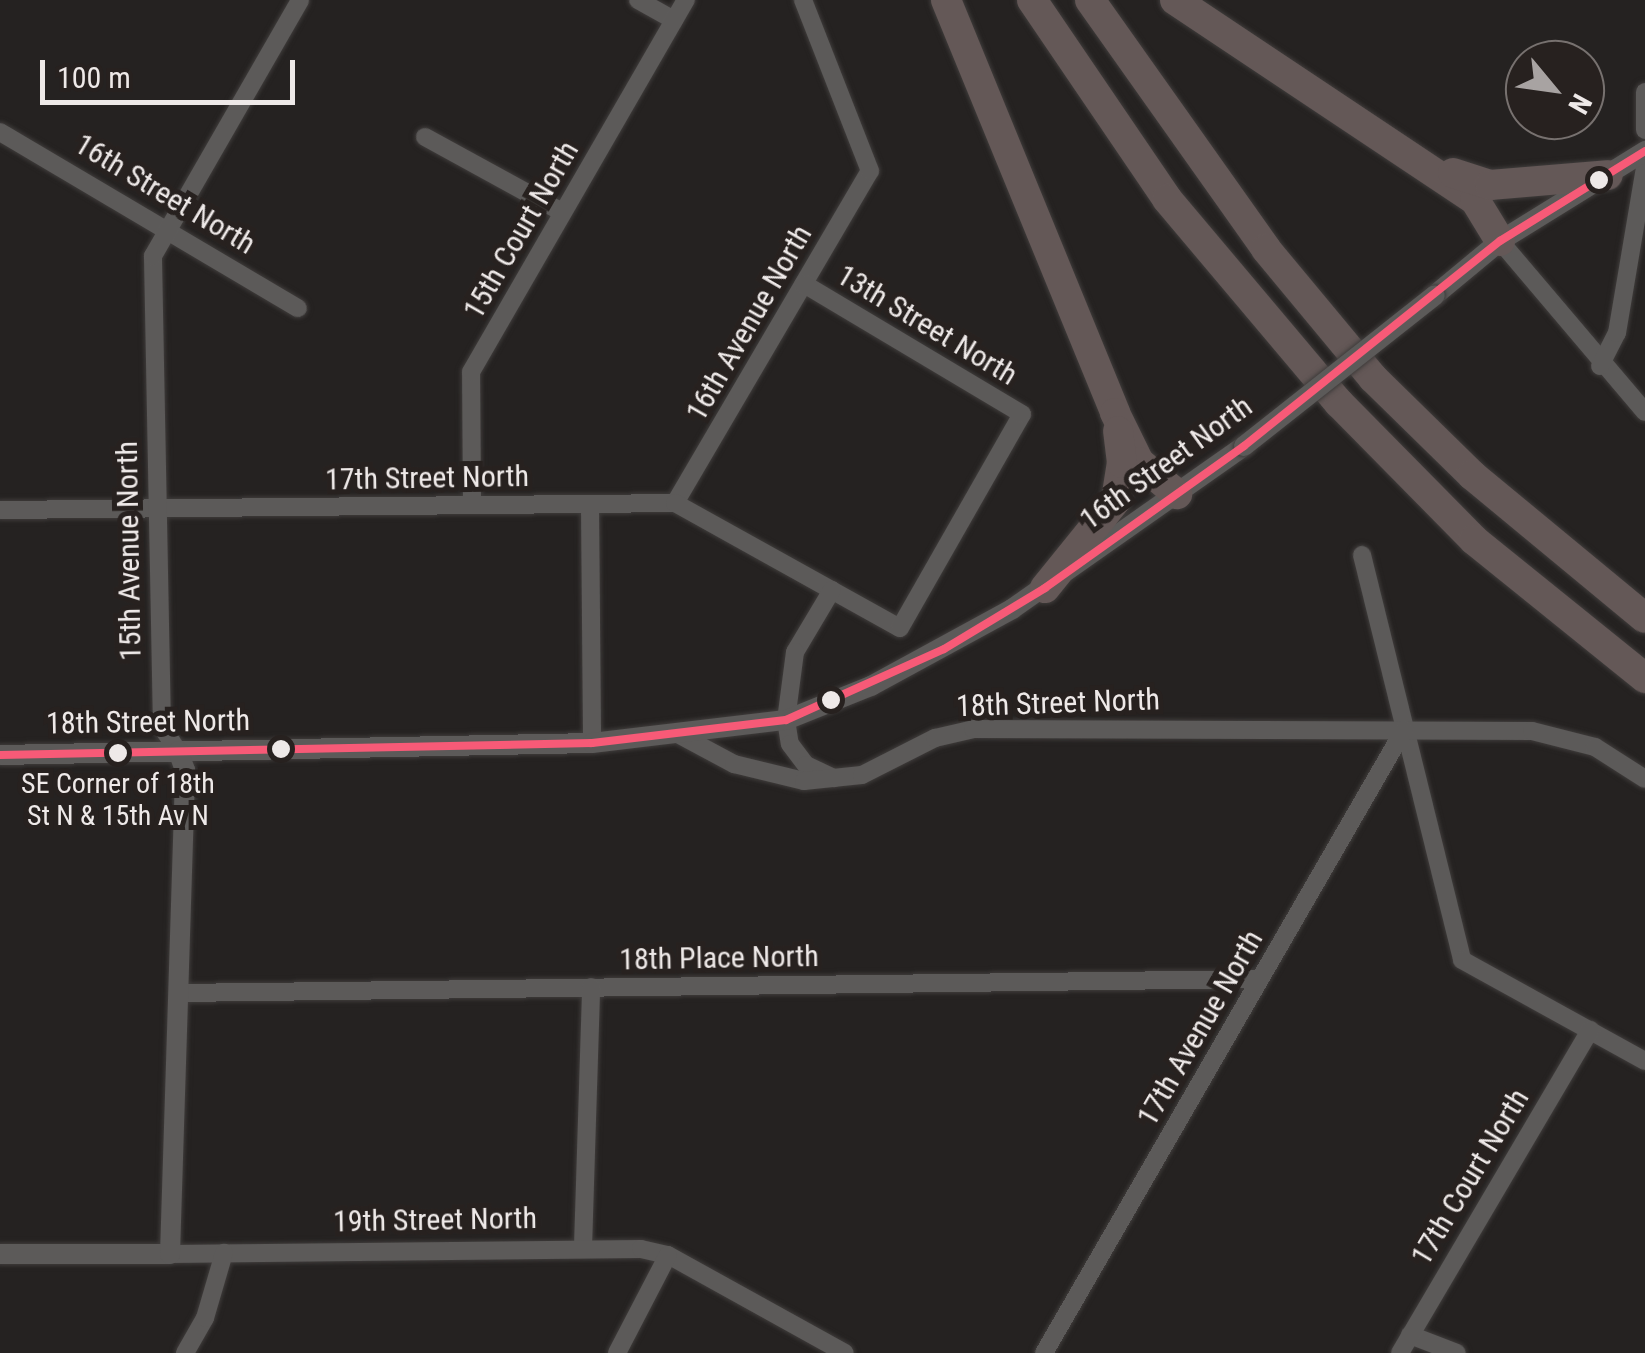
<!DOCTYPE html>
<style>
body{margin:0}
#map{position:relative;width:1645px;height:1353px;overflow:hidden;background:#252221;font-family:"Roboto Condensed",sans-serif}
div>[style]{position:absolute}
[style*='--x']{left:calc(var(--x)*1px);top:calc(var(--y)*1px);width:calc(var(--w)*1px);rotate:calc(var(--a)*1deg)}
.roads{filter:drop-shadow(0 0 2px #3f3c3b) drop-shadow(0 0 2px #3f3c3b)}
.minor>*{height:18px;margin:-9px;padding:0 9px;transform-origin:9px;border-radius:9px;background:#5c5a59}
.tertiary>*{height:20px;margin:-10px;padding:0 10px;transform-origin:10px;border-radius:10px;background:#5c5a59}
.motorway>*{height:30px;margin:-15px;padding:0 15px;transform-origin:15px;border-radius:15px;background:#645857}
.bridges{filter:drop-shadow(0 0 2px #3f3c3b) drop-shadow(0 0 2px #3f3c3b)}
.tertiary-bridge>*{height:20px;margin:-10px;padding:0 10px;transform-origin:10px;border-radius:10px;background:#5c5a59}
.bus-1>*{height:8px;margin:-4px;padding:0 4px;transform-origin:4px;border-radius:4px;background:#f75a77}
.dots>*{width:28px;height:28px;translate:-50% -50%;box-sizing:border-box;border:5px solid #27211f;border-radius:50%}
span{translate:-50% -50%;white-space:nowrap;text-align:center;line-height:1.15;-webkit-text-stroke:10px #27211f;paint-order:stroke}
.bus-label{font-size:28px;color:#eee9e8}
.street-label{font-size:30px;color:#eee9e8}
.north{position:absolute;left:1505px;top:40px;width:100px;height:100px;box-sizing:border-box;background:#27211f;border:2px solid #77716f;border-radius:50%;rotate:119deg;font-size:28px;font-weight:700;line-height:40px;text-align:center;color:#eee9e8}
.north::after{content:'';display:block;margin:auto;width:35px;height:45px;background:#a8a3a2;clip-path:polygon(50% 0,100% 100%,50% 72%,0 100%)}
.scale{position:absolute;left:40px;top:60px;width:255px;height:45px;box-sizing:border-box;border:5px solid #eee9e8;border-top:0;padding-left:12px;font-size:30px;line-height:35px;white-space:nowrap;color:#eee9e8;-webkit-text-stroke:8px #27211f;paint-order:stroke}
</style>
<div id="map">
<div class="roads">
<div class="minor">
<div style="--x:638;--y:0;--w:41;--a:29.1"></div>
<div style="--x:1645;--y:92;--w:38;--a:90"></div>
<div style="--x:0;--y:132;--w:346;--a:30.6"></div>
<div style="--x:425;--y:137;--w:156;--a:28.7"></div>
<div style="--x:1500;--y:241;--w:224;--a:49.7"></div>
<div style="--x:1600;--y:366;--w:37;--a:-63"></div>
<div style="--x:1617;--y:333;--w:167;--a:-80.4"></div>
<div style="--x:675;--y:503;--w:385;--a:-59.6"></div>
<div style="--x:870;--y:171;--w:184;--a:-111.4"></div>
<div style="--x:590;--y:504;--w:239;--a:89.5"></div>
<div style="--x:472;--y:505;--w:133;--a:-90.4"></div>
<div style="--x:471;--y:372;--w:430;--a:-60"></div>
<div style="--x:0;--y:510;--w:675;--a:-0.59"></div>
<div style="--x:675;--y:503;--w:257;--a:29.1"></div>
<div style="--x:900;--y:628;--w:246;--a:-60.3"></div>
<div style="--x:1022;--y:414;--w:254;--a:-149.2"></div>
<div style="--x:1362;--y:555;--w:417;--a:76.1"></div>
<div style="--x:1462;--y:960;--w:209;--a:28.9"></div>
<div style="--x:832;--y:590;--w:72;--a:120.8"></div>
<div style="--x:795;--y:652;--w:69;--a:97.5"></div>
<div style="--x:786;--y:720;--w:24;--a:81"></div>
<div style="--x:790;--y:744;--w:26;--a:53"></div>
<div style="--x:806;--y:765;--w:31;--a:25"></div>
<div style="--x:678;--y:734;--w:64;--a:28.2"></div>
<div style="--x:734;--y:764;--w:72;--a:13.7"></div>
<div style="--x:804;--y:781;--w:58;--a:-5.9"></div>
<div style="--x:862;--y:775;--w:82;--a:-26.9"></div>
<div style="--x:935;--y:738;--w:39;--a:-13"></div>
<div style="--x:973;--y:729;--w:559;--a:0.2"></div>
<div style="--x:1532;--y:731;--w:65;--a:14.3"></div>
<div style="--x:1595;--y:747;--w:59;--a:32.6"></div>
<div style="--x:178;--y:751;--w:29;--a:-124"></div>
<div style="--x:162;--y:727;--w:471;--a:-91.1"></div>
<div style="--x:153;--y:256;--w:295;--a:-60.1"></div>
<div style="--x:178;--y:993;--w:1082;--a:-0.74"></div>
<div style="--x:583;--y:1247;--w:260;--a:-88.2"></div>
<div style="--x:170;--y:1254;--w:471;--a:-0.6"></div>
<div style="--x:641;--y:1249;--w:28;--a:13"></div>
<div style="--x:668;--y:1255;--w:202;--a:29"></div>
<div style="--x:1410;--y:1335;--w:50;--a:21"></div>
<div style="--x:185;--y:1353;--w:40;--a:-60.3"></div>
<div style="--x:205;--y:1318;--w:68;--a:-73.7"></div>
<div style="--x:617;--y:1353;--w:110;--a:-62.5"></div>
<div style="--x:1044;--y:1353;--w:720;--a:-59.98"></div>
<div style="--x:1400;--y:1353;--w:375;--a:-59.5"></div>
</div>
<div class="tertiary">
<div style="--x:1435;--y:295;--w:85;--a:-39.7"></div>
<div style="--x:1500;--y:241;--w:171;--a:-31.8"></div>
<div style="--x:0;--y:755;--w:592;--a:-1.16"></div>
<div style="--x:592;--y:743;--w:195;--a:-6.8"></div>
<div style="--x:786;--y:720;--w:92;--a:-21.8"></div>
<div style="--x:871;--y:686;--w:161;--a:-28.6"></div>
<div style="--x:1012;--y:609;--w:284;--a:-35.1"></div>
<div style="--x:0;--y:1254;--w:170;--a:0"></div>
<div style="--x:170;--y:1254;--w:484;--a:-88.2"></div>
<div style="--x:185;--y:770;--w:20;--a:-110"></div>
</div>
<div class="motorway">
<div style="--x:946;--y:0;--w:446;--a:67.7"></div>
<div style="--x:1115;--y:413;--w:55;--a:63.9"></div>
<div style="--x:1139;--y:462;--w:50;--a:40.1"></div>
<div style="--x:1032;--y:0;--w:240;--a:55.8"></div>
<div style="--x:1167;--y:199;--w:267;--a:49.9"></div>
<div style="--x:1339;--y:403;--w:192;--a:45.4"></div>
<div style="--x:1474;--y:540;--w:220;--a:38.9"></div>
<div style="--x:1090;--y:0;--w:305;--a:54.7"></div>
<div style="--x:1266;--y:249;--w:168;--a:50.3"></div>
<div style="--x:1373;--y:378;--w:139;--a:44.4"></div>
<div style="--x:1472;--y:475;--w:224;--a:39.6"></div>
<div style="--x:1175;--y:0;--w:361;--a:33.7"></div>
<div style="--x:1475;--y:200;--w:48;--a:58.6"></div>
<div style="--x:1453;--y:173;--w:39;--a:18"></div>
<div style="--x:1490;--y:185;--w:118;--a:-4.8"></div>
<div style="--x:1045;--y:588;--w:113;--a:-51.1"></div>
<div style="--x:1116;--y:500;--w:37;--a:-81"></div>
<div style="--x:1122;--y:463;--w:32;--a:-97"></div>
</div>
</div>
<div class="bridges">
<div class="tertiary-bridge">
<div style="--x:1244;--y:446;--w:243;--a:-38.3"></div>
</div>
</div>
<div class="bus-1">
<div style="--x:0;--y:755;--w:592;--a:-1.16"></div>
<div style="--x:592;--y:743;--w:195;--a:-6.8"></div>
<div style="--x:786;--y:720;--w:173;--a:-24.2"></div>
<div style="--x:944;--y:649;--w:118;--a:-31.1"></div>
<div style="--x:1045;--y:588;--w:244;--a:-35.5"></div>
<div style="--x:1244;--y:446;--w:328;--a:-38.7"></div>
<div style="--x:1500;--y:241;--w:171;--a:-31.8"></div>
</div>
<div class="dots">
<div style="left:1599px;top:180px;background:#eee9e8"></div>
<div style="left:831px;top:700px;background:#eee9e8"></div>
<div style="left:281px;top:749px;background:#eee9e8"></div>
<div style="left:118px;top:753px;background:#eee9e8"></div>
</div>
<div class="bus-label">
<span style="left:118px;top:800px">SE Corner of 18th<br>St N &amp; 15th Av N</span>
</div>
<div class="street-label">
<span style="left:165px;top:194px;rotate:31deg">16th Street North</span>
<span style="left:521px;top:230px;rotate:-60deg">15th Court North</span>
<span style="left:749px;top:323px;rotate:-60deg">16th Avenue North</span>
<span style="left:927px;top:325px;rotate:31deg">13th Street North</span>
<span style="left:1166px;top:463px;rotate:-36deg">16th Street North</span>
<span style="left:427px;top:478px;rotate:-1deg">17th Street North</span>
<span style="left:129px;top:551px;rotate:-91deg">15th Avenue North</span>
<span style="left:1058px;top:703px;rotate:-2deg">18th Street North</span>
<span style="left:148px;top:722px;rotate:-1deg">18th Street North</span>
<span style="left:719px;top:958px;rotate:-1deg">18th Place North</span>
<span style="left:1200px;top:1028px;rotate:-60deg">17th Avenue North</span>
<span style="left:1470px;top:1177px;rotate:-59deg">17th Court North</span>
<span style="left:435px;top:1220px;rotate:-1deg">19th Street North</span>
</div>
<div class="north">N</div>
<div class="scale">100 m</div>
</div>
